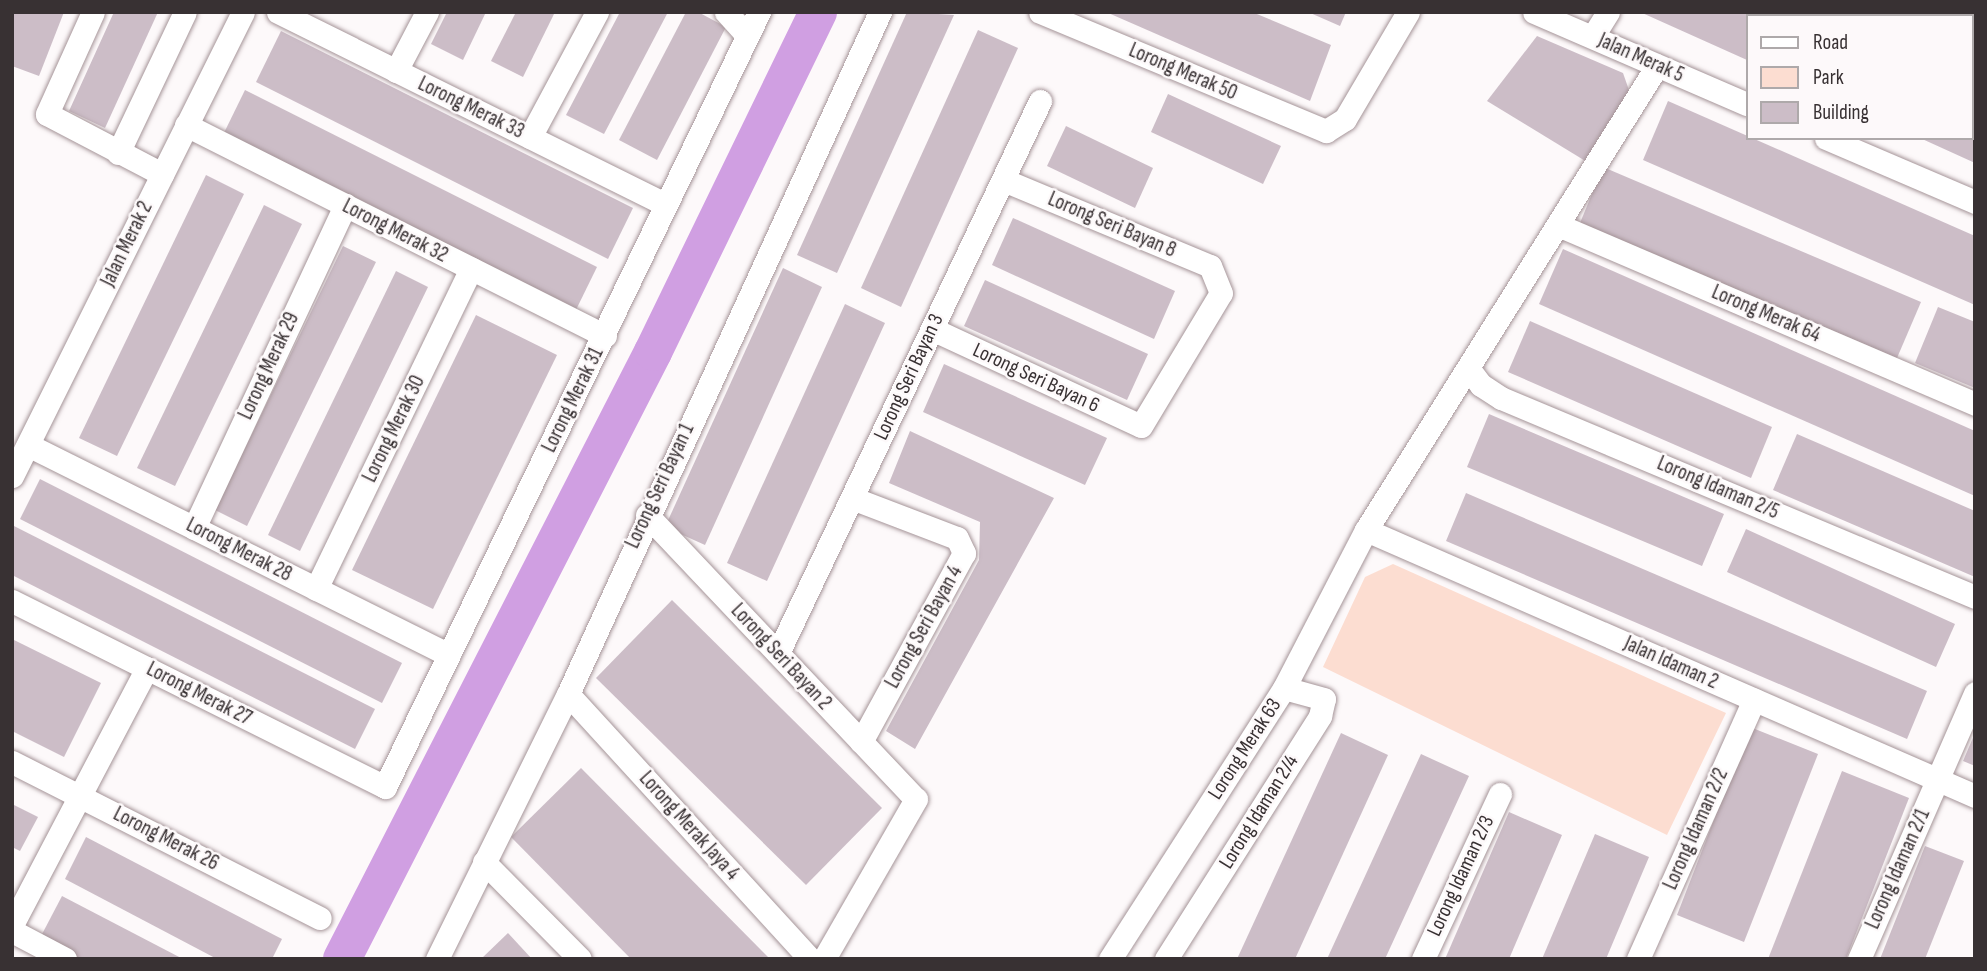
<!DOCTYPE html>
<style>
body{margin:0}
#map{position:relative;width:1987px;height:971px;overflow:hidden;background:#fdf9fa;font-family:"Sofia Sans Condensed",sans-serif}
div>[style]{position:absolute}
[style*='--x']{left:calc(var(--x)*1px);top:calc(var(--y)*1px);width:calc(var(--w)*1px);rotate:calc(var(--a)*1deg)}
.green>*{inset:0;background:#fcddd1}
.river>*{height:38px;margin:-19px;padding:0 19px;transform-origin:19px;border-radius:19px;background:#d09fe2}
.building>*{inset:0;background:#ccbdc7}
.roads{filter:drop-shadow(0 0 2px #a59498) drop-shadow(0 0 2px #a59498)}
.minor>*{height:23px;margin:-11.5px;padding:0 11.5px;transform-origin:11.5px;border-radius:11.5px;background:#fff}
span{translate:-50% -50%;white-space:nowrap;text-align:center;line-height:1.15;-webkit-text-stroke:5px #fdf9fa;paint-order:stroke}
.street-label{font-size:21px;color:#383133}
.frame{position:absolute;inset:0;border:14px solid #383133;pointer-events:none}
.legend{position:absolute;left:1746px;top:14px;width:228px;height:126px;box-sizing:border-box;background:#fdf9fa;border:2px solid #aea9aa;margin:0;padding:9px 12px;list-style:none;font-size:21px;color:#383133}
.legend li{display:flex;align-items:center;gap:14px;height:35px}
.legend b{width:35px;border:2px solid #aea9aa}
</style>
<div id="map">
<div class="green">
<div style="clip-path:polygon(1393px 564px,1726px 713px,1667px 835px,1323px 667px,1365px 577px)"></div>
</div>
<div class="river">
<div style="--x:342;--y:959;--w:682;--a:-62.87"></div>
<div style="--x:653;--y:352;--w:378;--a:-64.1"></div>
</div>
<div class="building">
<div style="clip-path:polygon(12px 12px,64px 12px,39px 76px,12px 66px)"></div>
<div style="clip-path:polygon(114px 12px,158px 12px,105px 128px,69px 111px)"></div>
<div style="clip-path:polygon(447px 12px,486px 12px,463px 60px,431px 44px)"></div>
<div style="clip-path:polygon(516px 12px,555px 12px,523px 77px,491px 61px)"></div>
<div style="clip-path:polygon(620px 12px,668px 12px,604px 134px,566px 115px)"></div>
<div style="clip-path:polygon(686px 12px,698px 12px,726px 27px,657px 160px,619px 140px)"></div>
<div style="clip-path:polygon(907px 12px,954px 15px,837px 273px,797px 255px)"></div>
<div style="clip-path:polygon(1106px 12px,1252px 12px,1331px 45px,1310px 101px)"></div>
<div style="clip-path:polygon(1308px 12px,1346px 12px,1340px 26px)"></div>
<div style="clip-path:polygon(1640px 12px,1825px 12px,1833px 16px,1747px 16px,1747px 60px)"></div>
<div style="clip-path:polygon(1869px 12px,1975px 12px,1975px 62px,1971px 16px)"></div>
<div style="clip-path:polygon(978px 30px,1018px 48px,901px 307px,861px 288px)"></div>
<div style="clip-path:polygon(281px 31px,633px 208px,608px 259px,256px 82px)"></div>
<div style="clip-path:polygon(1537px 36px,1623px 73px,1630px 93px,1587px 162px,1487px 101px)"></div>
<div style="clip-path:polygon(1971px 78px,1975px 80px,1975px 163px,1920px 138px,1971px 138px)"></div>
<div style="clip-path:polygon(245px 90px,597px 267px,572px 318px,220px 141px)"></div>
<div style="clip-path:polygon(1168px 94px,1281px 146px,1263px 184px,1151px 132px)"></div>
<div style="clip-path:polygon(1668px 101px,1975px 236px,1975px 305px,1643px 160px)"></div>
<div style="clip-path:polygon(1066px 126px,1153px 168px,1135px 208px,1047px 166px)"></div>
<div style="clip-path:polygon(1603px 167px,1921px 302px,1897px 358px,1580px 223px)"></div>
<div style="clip-path:polygon(206px 175px,244px 194px,117px 456px,79px 438px)"></div>
<div style="clip-path:polygon(264px 205px,302px 224px,175px 486px,137px 468px)"></div>
<div style="clip-path:polygon(1013px 218px,1175px 291px,1154px 339px,992px 265px)"></div>
<div style="clip-path:polygon(343px 246px,376px 262px,247px 526px,215px 510px)"></div>
<div style="clip-path:polygon(1563px 249px,1975px 431px,1975px 496px,1539px 304px)"></div>
<div style="clip-path:polygon(783px 268px,822px 287px,705px 545px,665px 527px)"></div>
<div style="clip-path:polygon(396px 271px,428px 287px,300px 551px,268px 535px)"></div>
<div style="clip-path:polygon(985px 280px,1148px 354px,1127px 400px,964px 326px)"></div>
<div style="clip-path:polygon(845px 304px,885px 323px,767px 581px,727px 563px)"></div>
<div style="clip-path:polygon(1938px 307px,1975px 322px,1975px 388px,1915px 363px)"></div>
<div style="clip-path:polygon(476px 315px,557px 355px,433px 609px,352px 570px)"></div>
<div style="clip-path:polygon(1530px 321px,1772px 427px,1751px 478px,1508px 372px)"></div>
<div style="clip-path:polygon(944px 364px,1107px 438px,1085px 485px,923px 412px)"></div>
<div style="clip-path:polygon(1489px 414px,1724px 514px,1702px 566px,1467px 467px)"></div>
<div style="clip-path:polygon(910px 431px,1054px 498px,915px 749px,886px 731px,979px 560px,980px 522px,889px 483px)"></div>
<div style="clip-path:polygon(1797px 434px,1975px 511px,1975px 577px,1773px 490px)"></div>
<div style="clip-path:polygon(40px 479px,402px 663px,382px 703px,20px 519px)"></div>
<div style="clip-path:polygon(1466px 493px,1927px 691px,1907px 739px,1446px 541px)"></div>
<div style="clip-path:polygon(12px 525px,375px 709px,355px 749px,12px 575px)"></div>
<div style="clip-path:polygon(1746px 529px,1955px 624px,1936px 667px,1727px 572px)"></div>
<div style="clip-path:polygon(672px 600px,882px 808px,806px 885px,596px 678px)"></div>
<div style="clip-path:polygon(12px 639px,101px 683px,64px 757px,12px 731px)"></div>
<div style="clip-path:polygon(1750px 727px,1818px 754px,1744px 942px,1677px 915px)"></div>
<div style="clip-path:polygon(1341px 733px,1388px 755px,1295px 959px,1237px 959px)"></div>
<div style="clip-path:polygon(1975px 733px,1975px 766px,1963px 761px)"></div>
<div style="clip-path:polygon(1421px 754px,1469px 776px,1385px 959px,1327px 959px)"></div>
<div style="clip-path:polygon(581px 768px,770px 959px,631px 959px,511px 837px)"></div>
<div style="clip-path:polygon(1842px 771px,1909px 798px,1846px 959px,1768px 959px)"></div>
<div style="clip-path:polygon(12px 804px,38px 817px,20px 851px,12px 847px)"></div>
<div style="clip-path:polygon(1509px 812px,1562px 835px,1509px 959px,1445px 959px)"></div>
<div style="clip-path:polygon(1595px 834px,1649px 857px,1606px 959px,1542px 959px)"></div>
<div style="clip-path:polygon(86px 837px,282px 939px,272px 959px,217px 959px,65px 879px)"></div>
<div style="clip-path:polygon(1925px 846px,1964px 861px,1925px 959px,1880px 959px)"></div>
<div style="clip-path:polygon(62px 896px,183px 959px,79px 959px,40px 938px)"></div>
<div style="clip-path:polygon(508px 933px,532px 959px,481px 959px)"></div>
</div>
<div class="roads">
<div class="minor">
<div style="--x:93;--y:12;--w:112;--a:114.3"></div>
<div style="--x:47;--y:114;--w:130;--a:27.6"></div>
<div style="--x:278;--y:12;--w:432;--a:26.4"></div>
<div style="--x:726;--y:12;--w:31;--a:48"></div>
<div style="--x:1040;--y:12;--w:310;--a:22.6"></div>
<div style="--x:1326;--y:131;--w:22;--a:-32"></div>
<div style="--x:1345;--y:119;--w:124;--a:-59.5"></div>
<div style="--x:1534;--y:12;--w:232;--a:23.4"></div>
<div style="--x:1593;--y:36;--w:28;--a:-58"></div>
<div style="--x:396;--y:71;--w:67;--a:-62.3"></div>
<div style="--x:186;--y:125;--w:469;--a:26.7"></div>
<div style="--x:530;--y:137;--w:142;--a:-61.8"></div>
<div style="--x:1826;--y:138;--w:162;--a:23.2"></div>
<div style="--x:118;--y:153;--w:156;--a:-64.6"></div>
<div style="--x:1558;--y:225;--w:454;--a:23.2"></div>
<div style="--x:932;--y:329;--w:230;--a:24.9"></div>
<div style="--x:1141;--y:426;--w:155;--a:-59"></div>
<div style="--x:1221;--y:293;--w:29;--a:-112"></div>
<div style="--x:1210;--y:266;--w:224;--a:-157.4"></div>
<div style="--x:1468;--y:368;--w:21;--a:53"></div>
<div style="--x:1481;--y:385;--w:24;--a:33"></div>
<div style="--x:1501;--y:398;--w:514;--a:22.77"></div>
<div style="--x:28;--y:445;--w:470;--a:26.5"></div>
<div style="--x:12;--y:476;--w:518;--a:-63.53"></div>
<div style="--x:852;--y:498;--w:112;--a:20.9"></div>
<div style="--x:957;--y:538;--w:17;--a:65"></div>
<div style="--x:964;--y:553;--w:215;--a:118.6"></div>
<div style="--x:647;--y:515;--w:391;--a:46.6"></div>
<div style="--x:916;--y:799;--w:185;--a:119.9"></div>
<div style="--x:194;--y:528;--w:357;--a:-64.9"></div>
<div style="--x:1366;--y:530;--w:665;--a:23.59"></div>
<div style="--x:316;--y:589;--w:356;--a:-64.2"></div>
<div style="--x:12;--y:601;--w:417;--a:26.5"></div>
<div style="--x:385;--y:787;--w:861;--a:-64.24"></div>
<div style="--x:778;--y:653;--w:611;--a:-64.61"></div>
<div style="--x:568;--y:694;--w:359;--a:47.6"></div>
<div style="--x:12;--y:762;--w:345;--a:26.9"></div>
<div style="--x:484;--y:862;--w:136;--a:45.3"></div>
<div style="--x:12;--y:925;--w:290;--a:-62.3"></div>
<div style="--x:12;--y:931;--w:60;--a:27.8"></div>
<div style="--x:437;--y:959;--w:296;--a:-63.7"></div>
<div style="--x:568;--y:694;--w:750;--a:-65.42"></div>
<div style="--x:1110;--y:959;--w:322;--a:-57.3"></div>
<div style="--x:1284;--y:688;--w:178;--a:-62.6"></div>
<div style="--x:1366;--y:530;--w:548;--a:-57.91"></div>
<div style="--x:1166;--y:959;--w:288;--a:-57.6"></div>
<div style="--x:1320;--y:716;--w:17;--a:-77"></div>
<div style="--x:1324;--y:699;--w:41;--a:-164.6"></div>
<div style="--x:1423;--y:959;--w:182;--a:-65"></div>
<div style="--x:1638;--y:959;--w:284;--a:-65.9"></div>
<div style="--x:1859;--y:959;--w:290;--a:-66.4"></div>
</div>
</div>
<div class="street-label">
<span style="left:1641px;top:58px;rotate:24deg">Jalan Merak 5</span>
<span style="left:1183px;top:72px;rotate:23deg">Lorong Merak 50</span>
<span style="left:471px;top:108px;rotate:26deg">Lorong Merak 33</span>
<span style="left:1112px;top:225px;rotate:23deg">Lorong Seri Bayan 8</span>
<span style="left:395px;top:231px;rotate:27deg">Lorong Merak 32</span>
<span style="left:127px;top:244px;rotate:-64deg">Jalan Merak 2</span>
<span style="left:1766px;top:314px;rotate:23deg">Lorong Merak 64</span>
<span style="left:269px;top:366px;rotate:-65deg">Lorong Merak 29</span>
<span style="left:909px;top:377px;rotate:-65deg">Lorong Seri Bayan 3</span>
<span style="left:1036px;top:378px;rotate:25deg">Lorong Seri Bayan 6</span>
<span style="left:573px;top:400px;rotate:-64deg">Lorong Merak 31</span>
<span style="left:394px;top:429px;rotate:-64deg">Lorong Merak 30</span>
<span style="left:660px;top:486px;rotate:-65deg">Lorong Seri Bayan 1</span>
<span style="left:1718px;top:488px;rotate:23deg">Lorong Idaman 2/5</span>
<span style="left:239px;top:550px;rotate:27deg">Lorong Merak 28</span>
<span style="left:924px;top:627px;rotate:-61deg">Lorong Seri Bayan 4</span>
<span style="left:781px;top:657px;rotate:47deg">Lorong Seri Bayan 2</span>
<span style="left:1671px;top:663px;rotate:24deg">Jalan Idaman 2</span>
<span style="left:199px;top:694px;rotate:27deg">Lorong Merak 27</span>
<span style="left:1245px;top:749px;rotate:-57deg">Lorong Merak 63</span>
<span style="left:1259px;top:812px;rotate:-58deg">Lorong Idaman 2/4</span>
<span style="left:689px;top:826px;rotate:48deg">Lorong Merak Jaya 4</span>
<span style="left:1696px;top:829px;rotate:-66deg">Lorong Idaman 2/2</span>
<span style="left:166px;top:839px;rotate:27deg">Lorong Merak 26</span>
<span style="left:1898px;top:869px;rotate:-66deg">Lorong Idaman 2/1</span>
<span style="left:1461px;top:876px;rotate:-65deg">Lorong Idaman 2/3</span>
</div>
<div class="frame"></div>
<ul class="legend">
<li><b style="height:9px;background:#fff"></b>Road</li>
<li><b style="height:19px;background:#fcddd1"></b>Park</li>
<li><b style="height:19px;background:#ccbdc7"></b>Building</li>
</ul>
</div>
